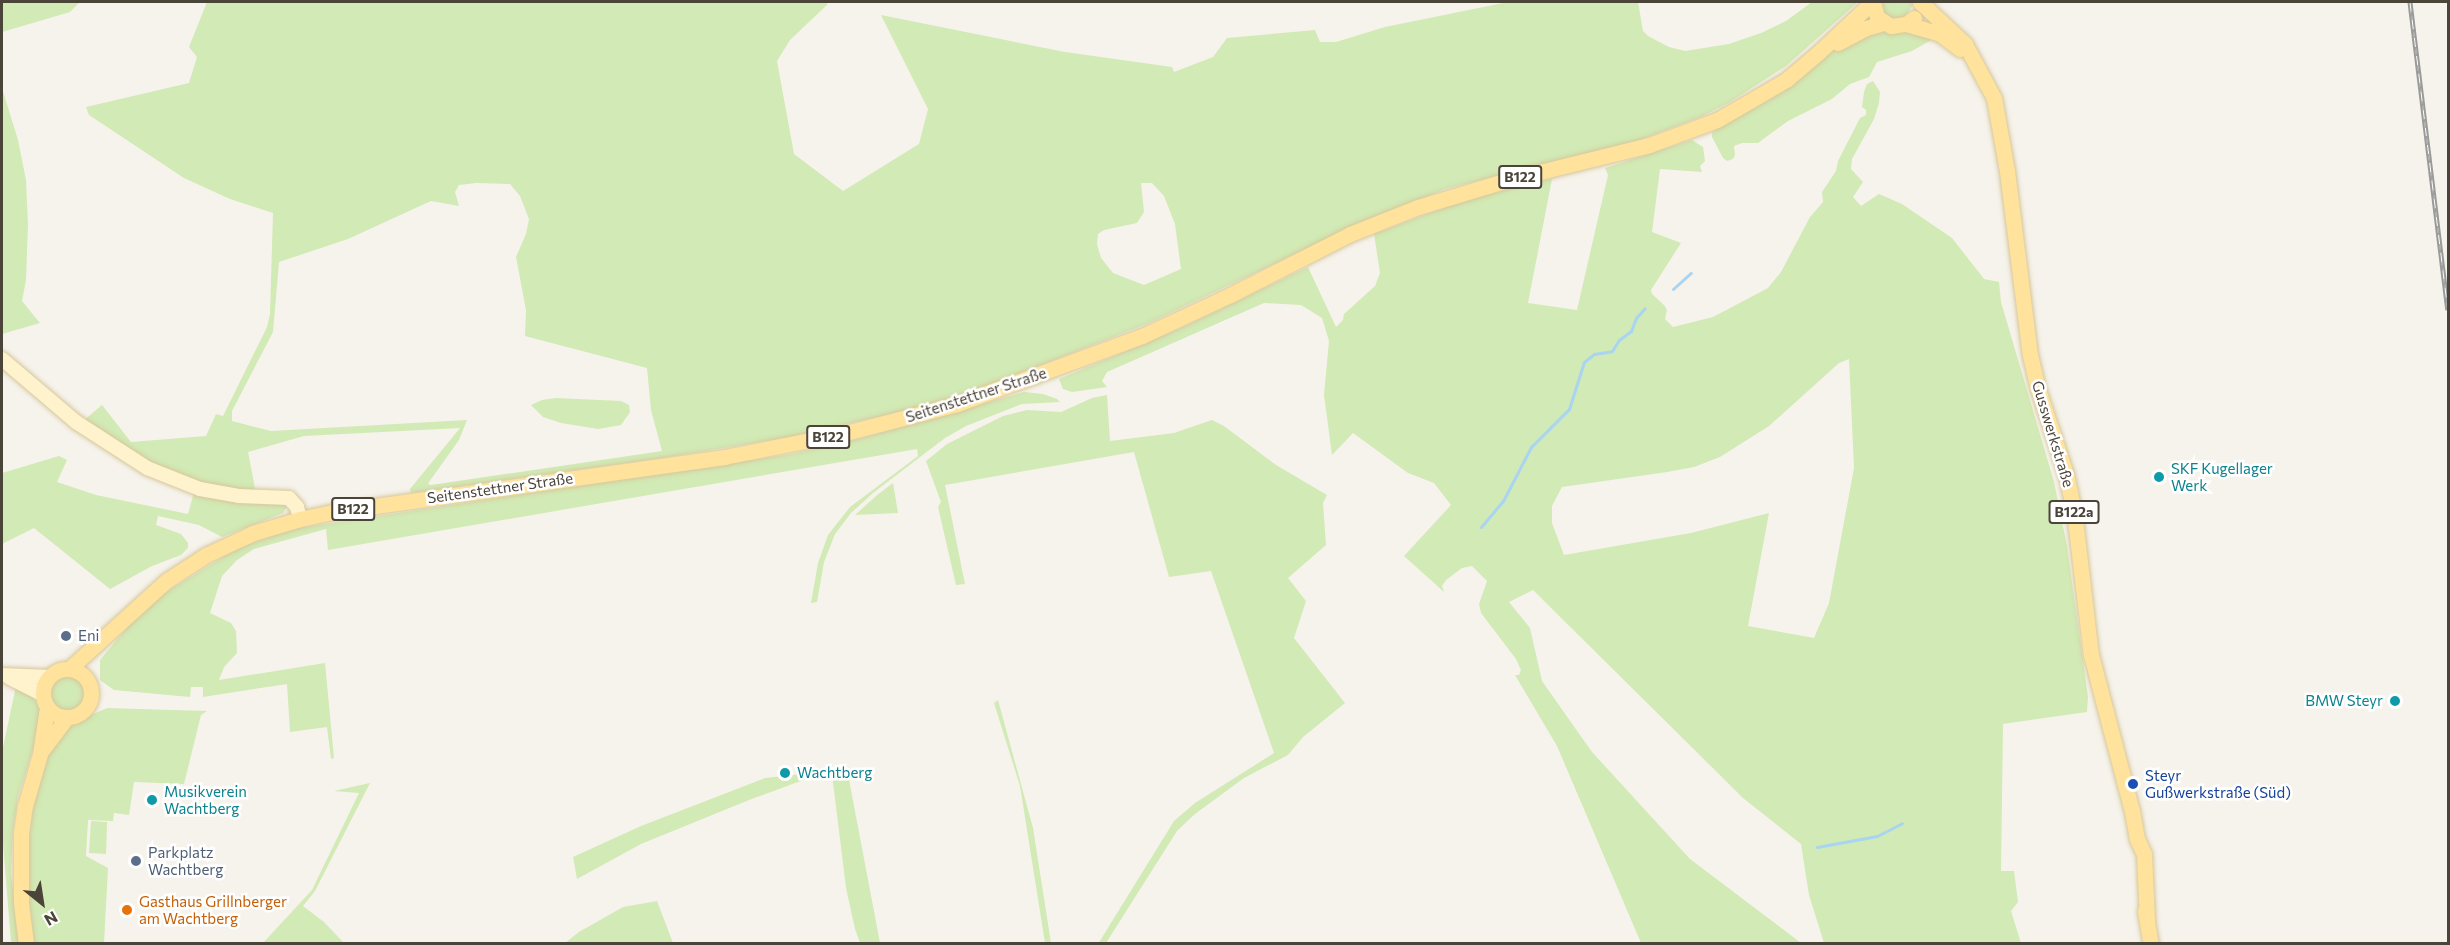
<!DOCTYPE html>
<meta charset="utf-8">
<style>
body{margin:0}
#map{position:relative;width:2450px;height:945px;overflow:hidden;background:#f6f3ec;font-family:Commissioner,sans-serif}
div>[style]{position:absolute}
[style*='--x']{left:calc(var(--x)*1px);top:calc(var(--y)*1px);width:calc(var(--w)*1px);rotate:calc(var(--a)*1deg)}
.green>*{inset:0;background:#d2eab5}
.round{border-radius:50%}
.stream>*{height:3px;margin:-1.5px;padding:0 1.5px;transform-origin:1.5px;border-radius:1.5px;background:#a9d4f2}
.roads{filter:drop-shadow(0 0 2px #d6c79b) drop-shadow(0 0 2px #d6c79b)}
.secondary>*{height:14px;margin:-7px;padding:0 7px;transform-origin:7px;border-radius:7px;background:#fff3cd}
.primary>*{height:15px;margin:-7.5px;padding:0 7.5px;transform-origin:7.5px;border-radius:7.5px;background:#ffe39c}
.primary>.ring{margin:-7.5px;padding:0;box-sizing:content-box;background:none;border:15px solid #ffe39c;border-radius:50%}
.rail>*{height:5px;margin-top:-2.5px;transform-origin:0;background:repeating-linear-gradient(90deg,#fff 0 9px,#9a9a9a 0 18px);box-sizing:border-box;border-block:2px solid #9a9a9a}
.dots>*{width:16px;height:16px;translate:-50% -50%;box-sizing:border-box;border:3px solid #fff;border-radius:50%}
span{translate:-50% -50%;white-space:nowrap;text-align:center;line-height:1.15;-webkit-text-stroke:5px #fff;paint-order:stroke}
.shield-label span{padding:2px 4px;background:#fff;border:2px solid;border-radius:4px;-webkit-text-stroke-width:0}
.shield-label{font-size:14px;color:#4b4439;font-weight:700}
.street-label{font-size:15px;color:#4b4439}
.culture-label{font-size:15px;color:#0d838f}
.left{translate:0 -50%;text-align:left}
.right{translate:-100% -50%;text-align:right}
.service-label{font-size:15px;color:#4e5e75}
.transit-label{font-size:15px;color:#164399}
.food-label{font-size:15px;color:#c56008}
.frame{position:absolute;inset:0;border:3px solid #4b4439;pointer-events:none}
.north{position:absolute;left:12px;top:873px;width:60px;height:60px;-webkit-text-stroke:4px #fff;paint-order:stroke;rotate:150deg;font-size:16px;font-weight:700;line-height:24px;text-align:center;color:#4b4439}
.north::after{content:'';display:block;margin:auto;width:21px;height:27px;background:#4b4439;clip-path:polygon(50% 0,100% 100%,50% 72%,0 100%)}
</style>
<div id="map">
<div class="green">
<div style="clip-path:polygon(2px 2px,80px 2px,70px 12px,2px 32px)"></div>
<div style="clip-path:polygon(evenodd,207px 2px,825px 2px,828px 4px,790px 40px,777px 61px,794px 154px,843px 191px,919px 144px,928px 109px,881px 15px,1065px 52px,1172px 67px,1174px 72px,1213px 57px,1227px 38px,1315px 30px,1320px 42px,1336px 42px,1385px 27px,1508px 2px,1638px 2px,1643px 31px,1648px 36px,1669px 47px,1685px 51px,1729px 44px,1761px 33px,1786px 21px,1812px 2px,1858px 2px,1786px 66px,1730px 102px,1703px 116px,1639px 140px,1445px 189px,1339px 233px,1149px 323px,1005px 379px,933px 404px,790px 437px,662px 458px,411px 493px,410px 489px,460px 428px,304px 436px,248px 452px,255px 488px,254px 492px,231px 491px,175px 477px,82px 422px,102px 405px,131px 442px,206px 436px,216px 414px,223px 416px,267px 327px,270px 314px,273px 213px,230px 199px,184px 178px,89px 115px,86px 107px,189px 83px,197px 57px,189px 47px,207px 2px,476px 183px,510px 184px,520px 196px,529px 219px,526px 234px,516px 257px,526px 310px,525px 336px,647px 368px,651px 410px,662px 451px,431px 485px,428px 484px,429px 482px,459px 440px,467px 420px,271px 431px,232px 421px,232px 411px,273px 332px,279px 262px,348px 239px,431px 201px,459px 206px,455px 192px,459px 185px,476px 183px,207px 2px,1141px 183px,1152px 183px,1164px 196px,1175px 224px,1181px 269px,1144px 285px,1113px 273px,1101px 258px,1097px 244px,1098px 234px,1104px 230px,1137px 223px,1144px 212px,1141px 183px)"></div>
<div style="clip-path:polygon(1880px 2px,1913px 2px,1914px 3px,1905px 17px,1893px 19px,1884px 14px)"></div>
<div style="clip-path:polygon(1880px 29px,1913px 31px,1933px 39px,1912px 51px,1877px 62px,1869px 77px,1850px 84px,1832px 99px,1788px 121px,1758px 143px,1742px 143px,1734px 146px,1735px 155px,1733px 159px,1727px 161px,1723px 158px,1712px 137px,1712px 133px,1716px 129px,1769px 100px,1842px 44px)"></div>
<div style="clip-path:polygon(evenodd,1873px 81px,1880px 92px,1879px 103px,1874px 119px,1852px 159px,1851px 169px,1863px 182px,1853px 197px,1861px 206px,1879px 194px,1902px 204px,1952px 238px,1984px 279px,1999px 282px,2001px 302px,2054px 482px,2067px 546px,2088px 697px,2087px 712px,2003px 724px,2001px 871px,2014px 871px,2018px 902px,2011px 911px,2021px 943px,1824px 943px,1809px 895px,1801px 844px,1743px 798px,1533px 590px,1509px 602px,1530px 628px,1542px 681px,1592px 752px,1690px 859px,1801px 943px,1641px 943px,1557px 746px,1515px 675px,1519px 675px,1521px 670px,1516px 659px,1481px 613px,1479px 604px,1487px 581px,1472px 566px,1462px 568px,1446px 580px,1442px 586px,1444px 592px,1404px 556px,1451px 505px,1434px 483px,1408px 473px,1353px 433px,1332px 455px,1324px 395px,1329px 341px,1322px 318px,1301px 305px,1264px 303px,1107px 372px,1102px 381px,1107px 387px,1072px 392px,1063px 389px,1059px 379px,1179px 329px,1308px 267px,1336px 327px,1343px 320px,1344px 314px,1375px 286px,1380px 273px,1374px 234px,1451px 205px,1505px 188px,1552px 179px,1528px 303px,1577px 310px,1608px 175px,1605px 168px,1692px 140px,1703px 147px,1705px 161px,1700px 166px,1702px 172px,1660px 169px,1652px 232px,1681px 243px,1651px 290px,1652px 294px,1664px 305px,1667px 310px,1665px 319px,1673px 327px,1713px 317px,1768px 288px,1781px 272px,1810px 217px,1823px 202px,1822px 192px,1836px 171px,1838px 161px,1860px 118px,1866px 115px,1866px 110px,1862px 107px,1864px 92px,1867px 84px,1873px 81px,1849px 359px,1854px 468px,1829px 603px,1814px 638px,1748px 626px,1769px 513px,1691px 533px,1564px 555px,1552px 523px,1552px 506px,1562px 487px,1667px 472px,1694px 467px,1720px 457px,1769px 426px,1839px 363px,1849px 359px)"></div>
<div style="clip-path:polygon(2px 88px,18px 140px,26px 180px,28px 225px,26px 280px,22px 301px,40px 323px,2px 334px)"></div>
<div style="clip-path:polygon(1024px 392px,1043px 394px,1057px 399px,1060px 402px,1022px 404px,966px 426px,945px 438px,873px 493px,851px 513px,835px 534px,824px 562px,817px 602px,811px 603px,818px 563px,828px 535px,850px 507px,918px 456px,917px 449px,328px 550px,326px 529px,254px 549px,237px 560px,222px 576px,210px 613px,231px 623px,236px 631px,237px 653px,224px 667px,219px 680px,325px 663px,334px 758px,331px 759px,327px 727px,290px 732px,287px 684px,203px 697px,203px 687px,191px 687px,190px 697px,114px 690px,100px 680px,100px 660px,140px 612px,163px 594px,236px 549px,292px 529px,792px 454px,859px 439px)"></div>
<div style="clip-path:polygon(1107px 395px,1110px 441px,1174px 433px,1212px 420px,1224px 426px,1276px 465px,1327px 495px,1323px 503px,1326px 545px,1288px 578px,1306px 601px,1294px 638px,1345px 703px,1303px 737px,1288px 755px,1244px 778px,1195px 814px,1177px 831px,1106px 943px,1098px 944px,1174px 821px,1195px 803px,1274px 753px,1211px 571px,1169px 577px,1134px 452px,945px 485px,965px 584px,956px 585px,938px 507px,941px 502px,926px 461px,947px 444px,1003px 416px,1027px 410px,1061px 412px,1092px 398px)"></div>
<div style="clip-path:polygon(556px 398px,621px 401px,629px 405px,630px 412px,621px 425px,598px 429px,561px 423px,543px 417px,531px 405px,542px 400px)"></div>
<div style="clip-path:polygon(59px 456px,67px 460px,57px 482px,96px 495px,188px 514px,194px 492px,284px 504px,286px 508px,283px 513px,222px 537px,199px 525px,158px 516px,156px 525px,181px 534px,188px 543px,188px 548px,181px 555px,152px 566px,110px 589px,34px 528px,2px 544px,2px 473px)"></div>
<div style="clip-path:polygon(893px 483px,898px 513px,855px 515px,876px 496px)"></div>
<div class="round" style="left:49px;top:675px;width:36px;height:36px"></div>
<div style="clip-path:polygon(16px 686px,30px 693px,40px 709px,36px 740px,18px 797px,13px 829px,11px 872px,19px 943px,11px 943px,2px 831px,2px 752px)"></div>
<div style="clip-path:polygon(998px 700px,1033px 828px,1051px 943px,1045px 943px,1020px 786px,994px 703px)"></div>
<div style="clip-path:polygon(107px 708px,207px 711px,201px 715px,184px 784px,134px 782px,129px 815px,114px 813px,113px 821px,88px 820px,86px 856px,108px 868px,104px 943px,34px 944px,28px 893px,28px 845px,35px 793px,54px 740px,66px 726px)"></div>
<div style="clip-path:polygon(847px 769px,880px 943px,860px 943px,855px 929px,846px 888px,832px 774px,806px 779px,749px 800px,641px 844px,577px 879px,573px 857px,641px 826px,765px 778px)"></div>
<div style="clip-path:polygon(370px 783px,315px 891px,303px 906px,324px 922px,344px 943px,263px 943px,312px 890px,359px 793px,334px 791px)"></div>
<div style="clip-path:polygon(91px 821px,107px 822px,106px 854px,89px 853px)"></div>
<div style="clip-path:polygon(657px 901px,673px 943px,565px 943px,579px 932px,623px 907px)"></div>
</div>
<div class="stream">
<div style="--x:1673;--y:289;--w:24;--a:-42"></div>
<div style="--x:1481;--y:527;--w:34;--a:-50"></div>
<div style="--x:1503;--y:501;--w:61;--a:-62.6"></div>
<div style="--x:1531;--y:447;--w:54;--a:-45"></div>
<div style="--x:1569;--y:409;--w:49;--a:-72.3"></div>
<div style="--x:1584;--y:362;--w:13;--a:-39"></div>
<div style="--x:1594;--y:354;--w:18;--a:-9"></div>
<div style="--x:1612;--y:351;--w:13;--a:-58"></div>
<div style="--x:1619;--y:340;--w:15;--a:-37"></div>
<div style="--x:1631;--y:331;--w:14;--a:-69"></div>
<div style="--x:1636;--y:318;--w:13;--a:-48"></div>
<div style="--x:1817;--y:847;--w:61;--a:-10.4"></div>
<div style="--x:1877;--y:836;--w:28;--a:-27"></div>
</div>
<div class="roads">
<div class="secondary">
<div style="--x:2;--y:359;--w:97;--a:40.4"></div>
<div style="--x:76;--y:422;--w:85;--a:32.9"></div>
<div style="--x:147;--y:468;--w:57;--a:21.6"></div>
<div style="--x:200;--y:489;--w:39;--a:10"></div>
<div style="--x:238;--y:496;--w:51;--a:2.2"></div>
<div style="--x:289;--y:498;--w:12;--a:48"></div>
<div style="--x:297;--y:507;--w:12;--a:76"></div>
<div style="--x:2;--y:675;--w:47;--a:2.4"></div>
<div style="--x:10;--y:678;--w:36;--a:27"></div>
</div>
<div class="primary">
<div style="--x:1873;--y:2;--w:16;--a:75"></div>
<div style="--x:1877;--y:17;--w:17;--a:33"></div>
<div style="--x:1891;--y:26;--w:15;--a:-8"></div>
<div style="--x:1906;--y:24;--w:10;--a:-37"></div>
<div style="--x:1920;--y:2;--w:62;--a:43"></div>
<div style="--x:1965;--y:44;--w:61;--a:61.8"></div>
<div style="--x:1994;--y:98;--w:74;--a:79.9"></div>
<div style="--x:2007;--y:171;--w:185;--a:82.9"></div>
<div style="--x:2030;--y:355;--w:35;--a:77"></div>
<div style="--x:2038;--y:389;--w:89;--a:71.8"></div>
<div style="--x:2066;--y:474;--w:38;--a:78"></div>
<div style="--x:2074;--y:511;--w:145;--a:83.3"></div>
<div style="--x:2091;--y:655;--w:161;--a:75.3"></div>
<div style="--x:2132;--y:811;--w:28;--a:80"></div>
<div style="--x:2137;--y:839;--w:17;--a:65"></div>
<div style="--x:2144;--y:854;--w:67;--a:87.4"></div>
<div style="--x:1906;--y:24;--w:35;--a:16"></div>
<div style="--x:1940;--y:34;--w:25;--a:37"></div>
<div style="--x:1838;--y:43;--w:32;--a:-28"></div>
<div style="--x:1866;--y:28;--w:19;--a:-16"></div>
<div class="ring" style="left:43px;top:669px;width:33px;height:33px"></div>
<div style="--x:69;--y:669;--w:131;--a:-42.2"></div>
<div style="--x:166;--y:581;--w:48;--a:-33"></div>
<div style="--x:206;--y:555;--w:52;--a:-25.1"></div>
<div style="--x:253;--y:533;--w:49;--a:-16.6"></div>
<div style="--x:300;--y:519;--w:34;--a:-12"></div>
<div style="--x:333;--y:512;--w:395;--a:-8"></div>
<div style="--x:724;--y:457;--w:123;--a:-11.2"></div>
<div style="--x:845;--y:433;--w:116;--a:-14.5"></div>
<div style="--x:957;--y:404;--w:197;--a:-20.2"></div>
<div style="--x:1142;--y:336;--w:97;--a:-25"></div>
<div style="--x:1230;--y:295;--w:135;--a:-26.9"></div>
<div style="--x:1350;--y:234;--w:73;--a:-21.7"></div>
<div style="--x:1418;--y:207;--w:97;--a:-16.8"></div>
<div style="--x:1511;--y:179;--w:142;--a:-13.8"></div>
<div style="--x:1649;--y:145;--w:72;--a:-20.2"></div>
<div style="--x:1717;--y:120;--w:80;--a:-30.1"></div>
<div style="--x:1786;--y:80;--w:43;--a:-40.3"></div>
<div style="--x:1819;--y:52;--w:73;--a:-43.3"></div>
<div style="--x:43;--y:749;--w:39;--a:-53"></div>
<div style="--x:2145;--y:911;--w:34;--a:80"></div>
<div style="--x:26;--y:944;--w:41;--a:-97"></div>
<div style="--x:21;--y:903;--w:70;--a:-90"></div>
<div style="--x:21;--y:833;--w:27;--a:-82"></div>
<div style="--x:25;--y:806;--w:54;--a:-73.9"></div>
<div style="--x:40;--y:754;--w:48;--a:-81.5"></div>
</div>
</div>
<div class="rail">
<div style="--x:2410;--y:2;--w:310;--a:83"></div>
</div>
<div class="dots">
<div style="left:2159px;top:477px;background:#0f9aa8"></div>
<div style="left:66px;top:636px;background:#5c6f8a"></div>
<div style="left:2395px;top:701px;background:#0f9aa8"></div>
<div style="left:785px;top:773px;background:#0f9aa8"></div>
<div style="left:2133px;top:784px;background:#1a4fb4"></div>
<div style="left:152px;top:800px;background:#0f9aa8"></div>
<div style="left:136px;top:861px;background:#5c6f8a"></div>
<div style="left:127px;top:910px;background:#e8710a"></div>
</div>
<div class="shield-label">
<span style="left:1520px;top:177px">B122</span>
<span style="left:828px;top:437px">B122</span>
<span style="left:353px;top:509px">B122</span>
<span style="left:2074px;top:512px">B122a</span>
</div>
<div class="street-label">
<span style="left:976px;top:395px;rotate:-18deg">Seitenstettner Straße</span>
<span style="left:2053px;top:434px;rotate:73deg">Gusswerkstraße</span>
<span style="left:500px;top:488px;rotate:-8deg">Seitenstettner Straße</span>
</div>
<div class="culture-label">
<span class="left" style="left:2171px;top:477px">SKF Kugellager<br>Werk</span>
<span class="right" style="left:2383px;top:701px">BMW Steyr</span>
<span class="left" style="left:797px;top:773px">Wachtberg</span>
<span class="left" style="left:164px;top:800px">Musikverein<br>Wachtberg</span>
</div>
<div class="service-label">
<span class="left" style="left:78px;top:636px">Eni</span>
<span class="left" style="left:148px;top:861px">Parkplatz<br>Wachtberg</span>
</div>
<div class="transit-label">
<span class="left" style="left:2145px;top:784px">Steyr<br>Gußwerkstraße (Süd)</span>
</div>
<div class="food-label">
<span class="left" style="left:139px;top:910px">Gasthaus Grillnberger<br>am Wachtberg</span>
</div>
<div class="frame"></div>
<div class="north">N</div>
</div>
